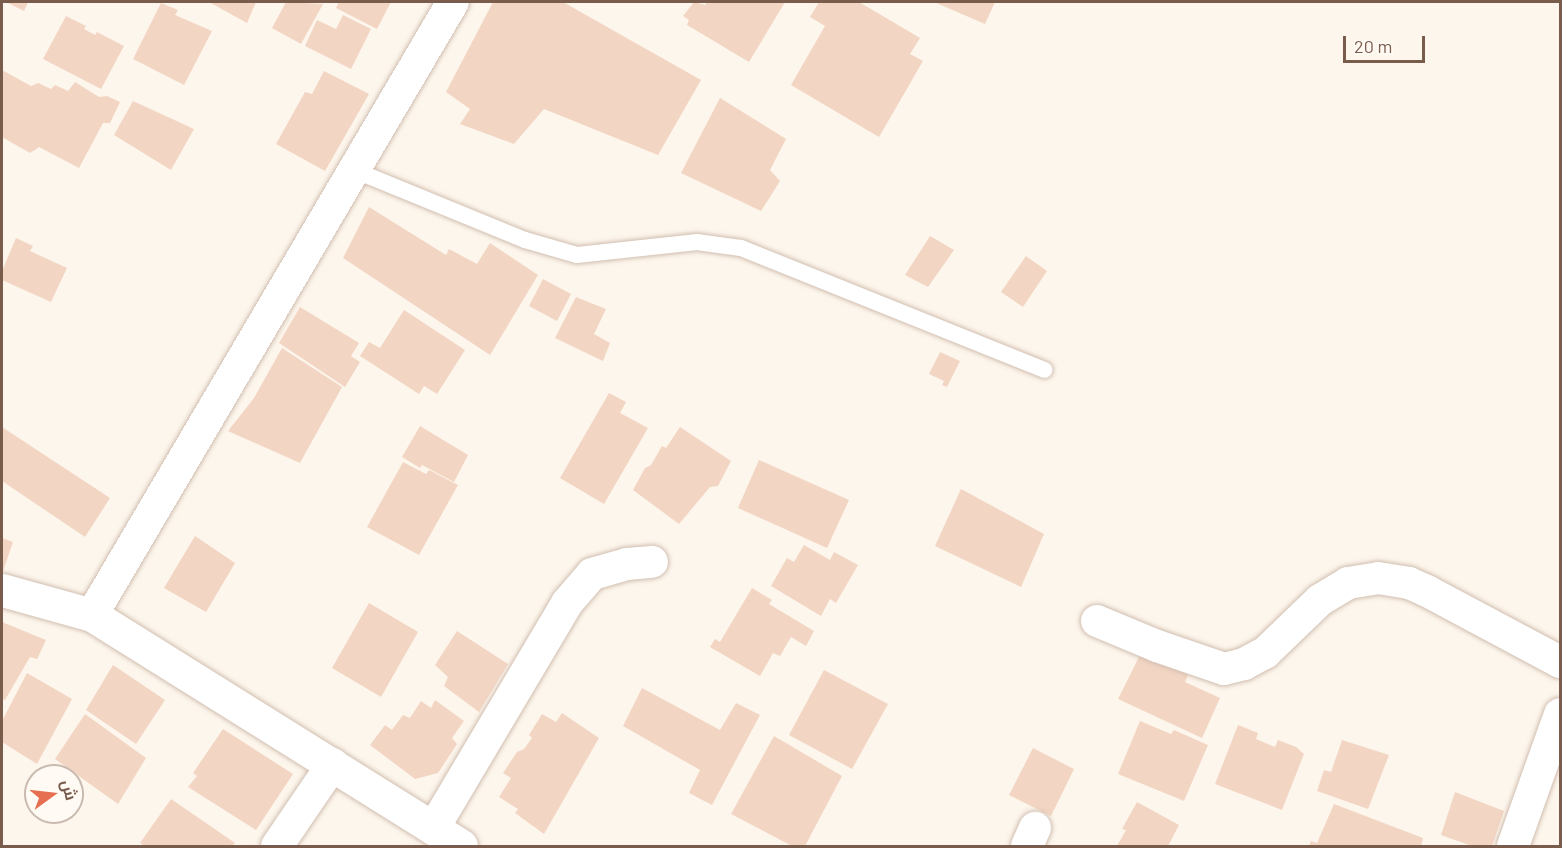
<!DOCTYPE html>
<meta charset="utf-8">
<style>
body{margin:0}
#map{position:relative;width:1562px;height:848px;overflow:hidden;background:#fdf6ec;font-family:Barlow,Cairo,sans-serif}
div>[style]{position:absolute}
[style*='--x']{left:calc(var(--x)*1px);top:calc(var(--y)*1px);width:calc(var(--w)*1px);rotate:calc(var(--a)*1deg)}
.building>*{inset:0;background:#f3d5c3}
.roads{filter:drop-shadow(0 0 2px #d1beb0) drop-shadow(0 0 2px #d1beb0)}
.service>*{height:16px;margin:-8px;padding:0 8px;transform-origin:8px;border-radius:8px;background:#fff}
.minor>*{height:32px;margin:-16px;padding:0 16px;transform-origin:16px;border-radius:16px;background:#fff}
.tertiary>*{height:33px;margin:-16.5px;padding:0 16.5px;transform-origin:16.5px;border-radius:16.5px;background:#fff}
span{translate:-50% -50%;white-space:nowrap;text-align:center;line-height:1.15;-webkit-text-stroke:6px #fffaf3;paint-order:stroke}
.frame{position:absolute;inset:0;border:3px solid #7a5c4d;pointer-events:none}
.north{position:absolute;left:24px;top:764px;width:60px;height:60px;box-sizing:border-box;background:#fffaf3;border:2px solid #cabbb1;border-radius:50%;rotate:75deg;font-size:16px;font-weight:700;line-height:24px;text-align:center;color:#7a5c4d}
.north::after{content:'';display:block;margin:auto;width:21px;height:27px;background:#e76f51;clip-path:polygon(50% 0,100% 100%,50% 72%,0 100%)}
.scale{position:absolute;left:1343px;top:36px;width:82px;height:27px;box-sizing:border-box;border:3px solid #7a5c4d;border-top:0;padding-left:8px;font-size:18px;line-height:21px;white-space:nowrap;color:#7a5c4d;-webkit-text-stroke:4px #fffaf3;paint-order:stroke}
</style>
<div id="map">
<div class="building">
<div style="clip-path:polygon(6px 2px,28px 2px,24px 11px)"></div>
<div style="clip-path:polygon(209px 2px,256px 2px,247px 23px)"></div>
<div style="clip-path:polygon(286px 2px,323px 4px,301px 44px,272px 28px)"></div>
<div style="clip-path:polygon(339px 2px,391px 2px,377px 29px,336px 8px)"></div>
<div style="clip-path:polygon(493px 2px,563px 2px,701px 80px,658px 155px,544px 109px,514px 144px,460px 124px,470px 109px,446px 92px)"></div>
<div style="clip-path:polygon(694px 2px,705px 5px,707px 2px,785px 2px,749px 62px,687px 25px,689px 20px,683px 16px)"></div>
<div style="clip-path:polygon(819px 2px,859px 2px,920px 38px,910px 54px,923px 61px,879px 137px,791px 85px,825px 26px,810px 17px)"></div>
<div style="clip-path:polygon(934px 2px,995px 2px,985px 24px)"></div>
<div style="clip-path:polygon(161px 3px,178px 10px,175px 15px,212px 31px,184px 85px,133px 59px)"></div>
<div style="clip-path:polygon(343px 15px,371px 29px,351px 69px,305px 46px,317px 20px,336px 29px)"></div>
<div style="clip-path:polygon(66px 16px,86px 26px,84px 29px,95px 35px,97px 32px,124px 46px,101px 89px,43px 59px)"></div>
<div style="clip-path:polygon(2px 70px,31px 86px,38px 83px,51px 89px,55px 85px,68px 91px,75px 82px,99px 97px,107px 96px,120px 102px,110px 123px,103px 123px,79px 168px,39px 147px,30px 153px,2px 137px)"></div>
<div style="clip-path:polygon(324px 71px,369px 94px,325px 171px,276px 144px,305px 92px,312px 94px)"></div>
<div style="clip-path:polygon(720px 98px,786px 139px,770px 170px,780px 181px,761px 211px,681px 173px)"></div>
<div style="clip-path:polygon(133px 101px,194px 129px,171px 170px,114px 135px)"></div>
<div style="clip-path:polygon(369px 207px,446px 255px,449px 249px,477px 264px,490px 243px,538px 275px,490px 355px,343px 258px)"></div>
<div style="clip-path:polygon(930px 236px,954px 250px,928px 287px,905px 275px)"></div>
<div style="clip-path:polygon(16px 238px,33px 246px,30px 251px,67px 268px,51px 302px,2px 280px,2px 271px)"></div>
<div style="clip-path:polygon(1026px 256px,1047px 271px,1023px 307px,1001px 292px)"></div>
<div style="clip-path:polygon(543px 279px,571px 294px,557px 321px,529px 306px)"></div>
<div style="clip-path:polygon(576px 297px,606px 309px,594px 334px,610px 343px,603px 361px,555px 338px)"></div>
<div style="clip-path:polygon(300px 307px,359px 343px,351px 356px,360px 362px,345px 387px,279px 343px)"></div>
<div style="clip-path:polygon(404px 310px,465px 350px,437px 394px,424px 386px,419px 394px,360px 356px,369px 342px,380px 348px)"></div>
<div style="clip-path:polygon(282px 348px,342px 387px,300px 463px,228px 431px,254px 398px)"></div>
<div style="clip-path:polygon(940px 352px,960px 361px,947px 387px,942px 385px,944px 381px,929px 374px)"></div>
<div style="clip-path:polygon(609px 393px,626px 402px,620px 413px,648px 428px,604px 504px,560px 478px)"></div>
<div style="clip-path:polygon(420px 426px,468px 455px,454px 482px,422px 465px,420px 468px,402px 457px)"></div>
<div style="clip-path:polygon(2px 427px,110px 498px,85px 537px,2px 481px)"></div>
<div style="clip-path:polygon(680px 427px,731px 461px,718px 486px,710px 487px,679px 524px,633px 490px,645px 468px,651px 465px,662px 446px,666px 448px)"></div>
<div style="clip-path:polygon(759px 460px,849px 500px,827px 548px,738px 508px)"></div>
<div style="clip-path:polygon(403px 462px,426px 474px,429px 470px,458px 485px,419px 555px,367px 527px)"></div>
<div style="clip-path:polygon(961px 489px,1044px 534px,1021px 587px,935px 546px)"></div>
<div style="clip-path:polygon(195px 536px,235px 563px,206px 612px,164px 588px)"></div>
<div style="clip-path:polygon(2px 538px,13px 542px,2px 574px)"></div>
<div style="clip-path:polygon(804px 545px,830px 560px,834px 552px,858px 565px,836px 603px,830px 599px,821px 616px,771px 586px,787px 558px,794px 562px)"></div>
<div style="clip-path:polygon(752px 588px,772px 600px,769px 604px,814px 631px,806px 646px,791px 637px,780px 656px,773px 653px,760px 676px,710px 647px,715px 639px,720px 642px)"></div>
<div style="clip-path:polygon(369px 603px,418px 632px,381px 697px,332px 668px)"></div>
<div style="clip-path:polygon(2px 622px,46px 640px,37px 659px,30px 657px,5px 700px,2px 699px)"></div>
<div style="clip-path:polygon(457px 631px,508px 664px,479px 712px,444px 686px,448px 677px,435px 665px)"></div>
<div style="clip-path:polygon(1141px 653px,1188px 675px,1185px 682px,1220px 698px,1202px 738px,1118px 699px)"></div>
<div style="clip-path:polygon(113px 665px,165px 700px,136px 744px,86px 710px)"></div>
<div style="clip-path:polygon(824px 670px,888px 704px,852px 769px,789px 735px)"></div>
<div style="clip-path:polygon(27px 673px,72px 699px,37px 764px,2px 742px,2px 721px)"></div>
<div style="clip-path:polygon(642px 688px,720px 730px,736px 703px,760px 715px,712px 805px,689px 793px,700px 770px,623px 726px)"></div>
<div style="clip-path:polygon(435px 700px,464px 721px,452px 738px,457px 744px,438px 773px,415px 779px,370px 745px,385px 725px,392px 730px,403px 715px,410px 718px,421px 701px,431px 708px)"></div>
<div style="clip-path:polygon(562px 713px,599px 738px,544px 834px,515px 813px,518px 809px,499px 797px,511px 778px,503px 773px,517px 752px,524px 749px,532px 738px,529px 735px,542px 714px,556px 722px)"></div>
<div style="clip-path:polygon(85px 714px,146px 758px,118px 804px,55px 759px)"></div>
<div style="clip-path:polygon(1140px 721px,1171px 734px,1174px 730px,1208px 745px,1184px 801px,1118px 774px)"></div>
<div style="clip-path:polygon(1238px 725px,1258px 733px,1256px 739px,1275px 747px,1278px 740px,1296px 747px,1304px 754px,1282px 810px,1215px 784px)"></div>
<div style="clip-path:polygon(223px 729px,293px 774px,256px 830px,188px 787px,197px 776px,193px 773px)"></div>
<div style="clip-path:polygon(774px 736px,842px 776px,805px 846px,792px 846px,731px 814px)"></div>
<div style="clip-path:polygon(1342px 740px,1389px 755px,1368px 809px,1317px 791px,1324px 770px,1331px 772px)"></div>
<div style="clip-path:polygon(1033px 748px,1074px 769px,1051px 816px,1009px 795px)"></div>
<div style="clip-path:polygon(1455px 792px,1504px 811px,1492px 846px,1472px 846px,1441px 835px)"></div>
<div style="clip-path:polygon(171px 799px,235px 843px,232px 846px,144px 846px,140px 843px)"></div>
<div style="clip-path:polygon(1137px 802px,1179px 825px,1168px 846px,1117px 846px,1126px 830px,1122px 829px)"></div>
<div style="clip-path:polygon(1334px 804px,1423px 838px,1421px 846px,1309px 846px,1311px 841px,1317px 843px)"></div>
</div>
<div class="roads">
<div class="service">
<div style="--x:354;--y:170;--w:185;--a:22.3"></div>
<div style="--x:525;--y:240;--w:54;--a:16.1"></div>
<div style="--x:577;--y:255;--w:121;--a:-6.2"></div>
<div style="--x:697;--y:242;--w:44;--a:7.8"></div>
<div style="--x:741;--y:248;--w:327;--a:21.9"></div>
</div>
<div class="minor">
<div style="--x:92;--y:615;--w:711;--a:-59.51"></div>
<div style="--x:1097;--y:621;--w:65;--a:22.6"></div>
<div style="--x:1157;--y:646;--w:71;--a:18.9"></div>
<div style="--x:1224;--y:669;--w:21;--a:-14"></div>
<div style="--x:1244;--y:664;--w:24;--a:-28"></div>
<div style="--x:1265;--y:653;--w:76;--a:-43.9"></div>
<div style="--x:1320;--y:600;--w:33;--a:-31"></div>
<div style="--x:1348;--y:583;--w:30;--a:-9"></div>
<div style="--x:1378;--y:578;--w:31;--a:9"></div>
<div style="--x:1409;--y:583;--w:20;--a:24"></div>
<div style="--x:1427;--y:591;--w:151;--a:28.1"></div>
<div style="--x:433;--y:829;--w:263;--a:-59.3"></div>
<div style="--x:567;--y:603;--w:38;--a:-49"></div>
<div style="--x:592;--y:574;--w:36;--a:-16"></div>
<div style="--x:627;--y:564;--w:25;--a:-5"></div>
<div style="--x:277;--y:846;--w:99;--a:-55.7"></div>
<div style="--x:1027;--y:846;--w:20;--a:-66"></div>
<div style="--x:1513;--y:846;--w:140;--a:-70.4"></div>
</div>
<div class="tertiary">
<div style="--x:2;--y:590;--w:93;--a:15.5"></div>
<div style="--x:92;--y:615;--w:435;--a:32"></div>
</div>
</div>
<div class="frame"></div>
<div class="north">ش</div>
<div class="scale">20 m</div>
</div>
